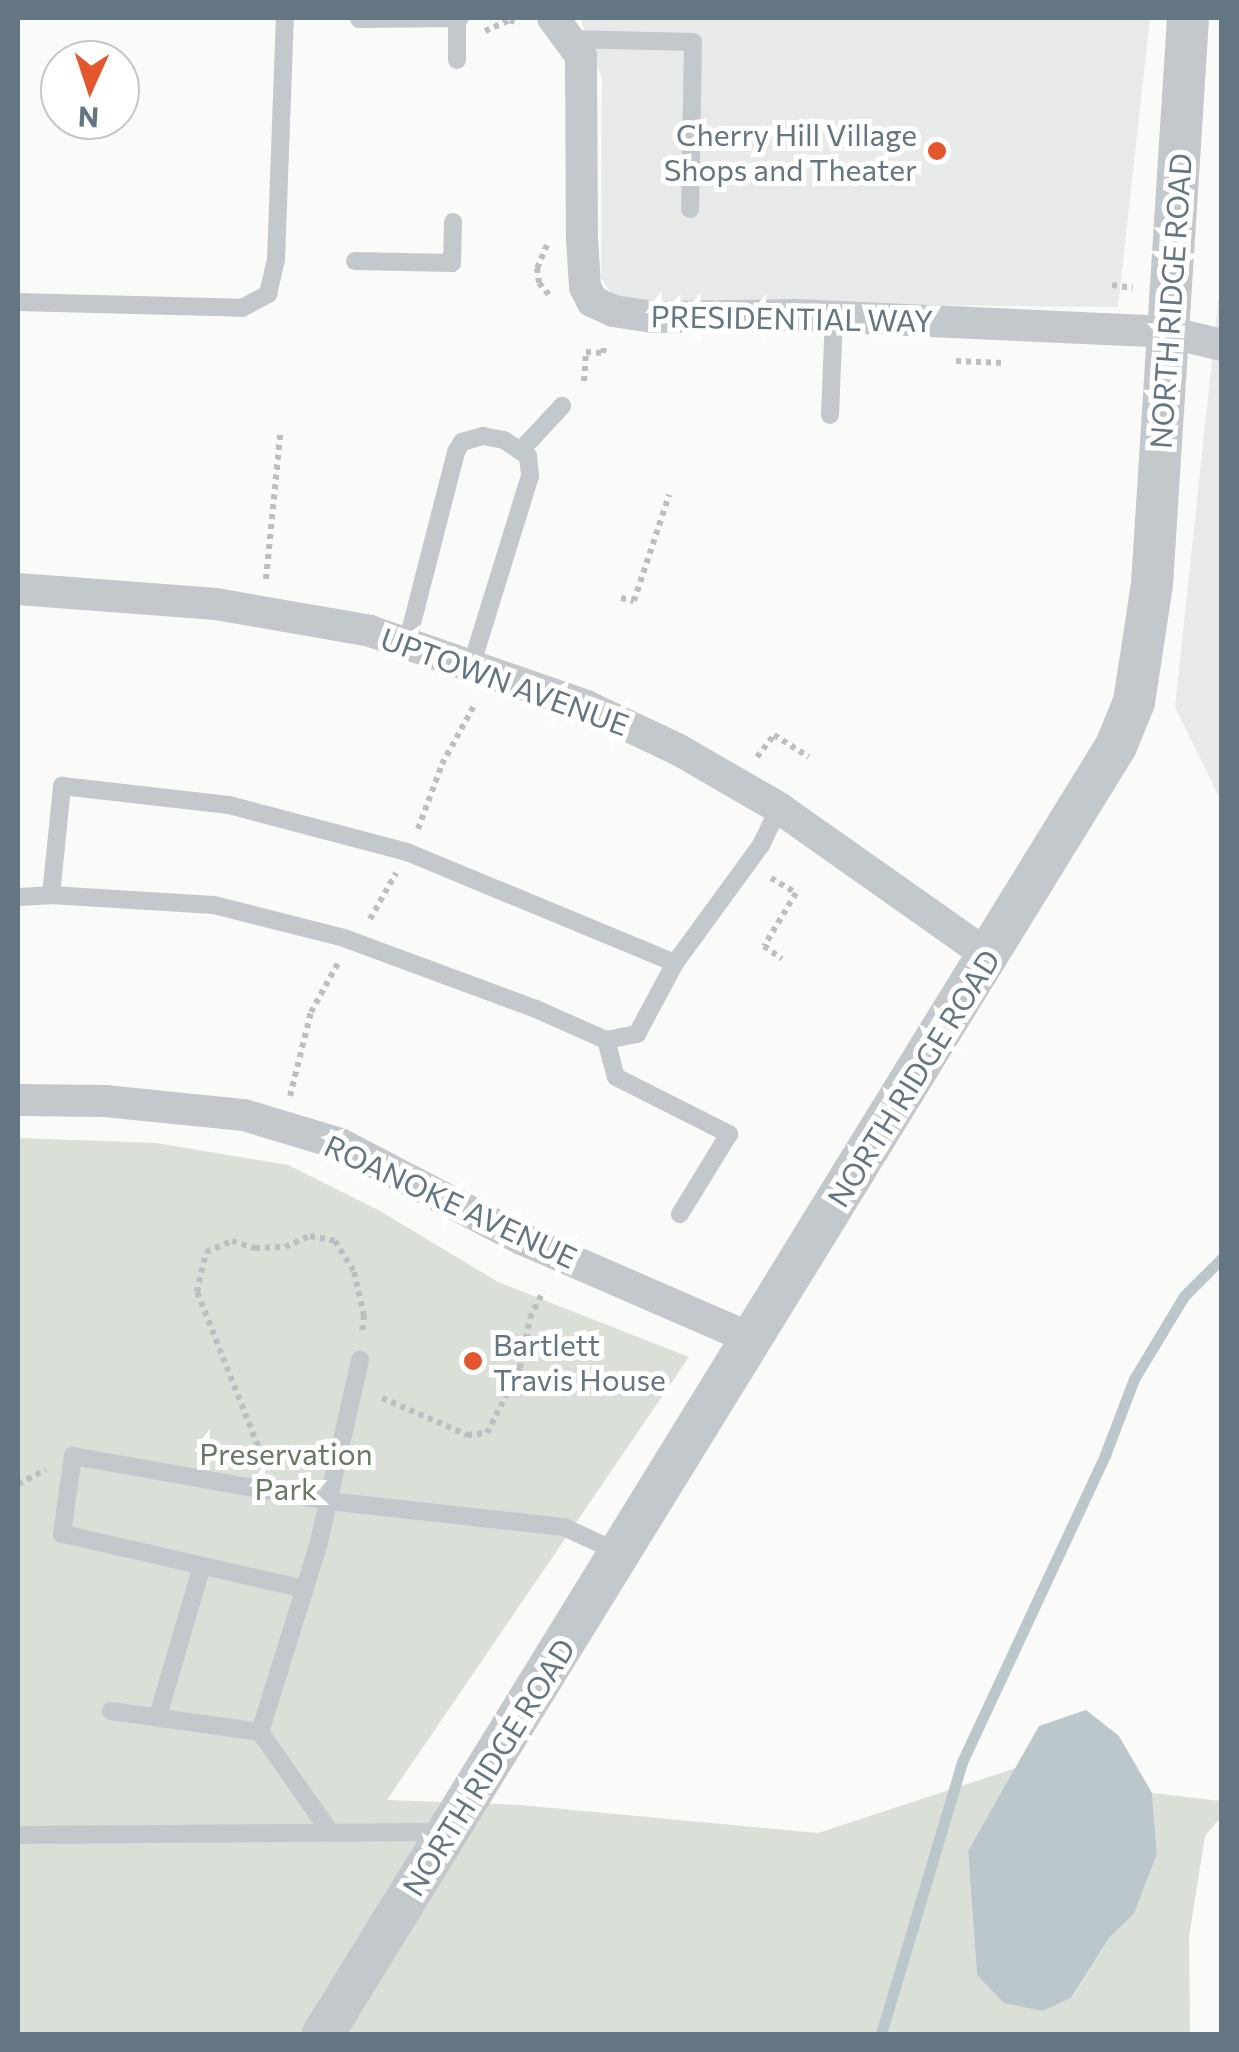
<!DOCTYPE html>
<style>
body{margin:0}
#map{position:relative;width:1239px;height:2052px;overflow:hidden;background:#fafaf8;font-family:Commissioner,sans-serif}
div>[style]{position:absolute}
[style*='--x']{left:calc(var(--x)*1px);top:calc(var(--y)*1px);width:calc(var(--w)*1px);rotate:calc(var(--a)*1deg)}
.built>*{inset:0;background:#e8e9e9}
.green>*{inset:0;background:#dadfd7}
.water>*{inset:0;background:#bbc7cb}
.stream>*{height:11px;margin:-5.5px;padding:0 5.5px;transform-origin:5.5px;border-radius:5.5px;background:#bbc7cb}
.path>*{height:6px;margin-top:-3px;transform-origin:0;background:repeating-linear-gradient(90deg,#bbbfc2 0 5px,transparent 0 10px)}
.service>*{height:18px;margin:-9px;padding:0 9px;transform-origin:9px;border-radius:9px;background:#c3c8cc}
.minor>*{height:32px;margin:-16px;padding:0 16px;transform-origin:16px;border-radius:16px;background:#c3c8cc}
.tertiary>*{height:42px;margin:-21px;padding:0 21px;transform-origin:21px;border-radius:21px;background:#c3c8cc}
.dots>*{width:28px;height:28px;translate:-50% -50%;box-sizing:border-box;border:5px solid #fff;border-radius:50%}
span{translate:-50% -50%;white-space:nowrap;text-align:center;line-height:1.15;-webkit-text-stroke:10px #fff;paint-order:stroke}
.poi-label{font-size:30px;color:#657683}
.right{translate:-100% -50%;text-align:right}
.left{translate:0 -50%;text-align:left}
.street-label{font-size:30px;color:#657683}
.park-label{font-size:30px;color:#687a64}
.frame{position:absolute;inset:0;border:20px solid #657683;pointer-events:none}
.north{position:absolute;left:40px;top:40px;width:100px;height:100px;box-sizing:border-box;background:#fff;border:2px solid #c1c8cd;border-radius:50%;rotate:183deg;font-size:28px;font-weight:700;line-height:40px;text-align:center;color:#657683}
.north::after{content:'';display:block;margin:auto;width:35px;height:45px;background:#e4572e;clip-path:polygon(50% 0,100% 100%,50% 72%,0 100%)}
</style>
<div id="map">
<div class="built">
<div style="clip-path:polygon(580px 18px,1150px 18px,1118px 307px,636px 302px,613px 296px,601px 278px,602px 78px)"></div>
<div style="clip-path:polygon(1221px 275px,1221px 801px,1175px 707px)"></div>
</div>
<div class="green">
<div style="clip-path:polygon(18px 1138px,156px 1143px,288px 1165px,380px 1211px,498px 1282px,689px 1357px,387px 1800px,520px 1805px,818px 1833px,1016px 1768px,968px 1851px,977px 1975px,1073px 1997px,1109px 1938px,1134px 1914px,1157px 1854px,1152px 1793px,1221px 1801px,1221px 1817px,1205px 1836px,1189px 1937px,1190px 2034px,18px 2034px)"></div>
</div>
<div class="water">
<div style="clip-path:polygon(1086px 1710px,1119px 1736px,1152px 1793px,1157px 1854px,1134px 1914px,1109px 1938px,1072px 1997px,1043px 2011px,1004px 2003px,977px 1975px,968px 1851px,1039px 1726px)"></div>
</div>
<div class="stream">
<div style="--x:881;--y:2034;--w:284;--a:-73.4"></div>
<div style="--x:962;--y:1762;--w:339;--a:-65"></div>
<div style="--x:1105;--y:1455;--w:81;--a:-69.1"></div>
<div style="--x:1134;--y:1379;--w:97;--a:-58.9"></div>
<div style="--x:1184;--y:1296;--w:54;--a:-45"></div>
</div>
<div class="path">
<div style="--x:485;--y:31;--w:27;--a:-24"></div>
<div style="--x:510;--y:20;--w:10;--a:24"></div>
<div style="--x:547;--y:245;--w:25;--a:113"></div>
<div style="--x:537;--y:268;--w:15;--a:82"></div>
<div style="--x:539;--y:283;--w:17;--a:50"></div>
<div style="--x:1112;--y:285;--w:21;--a:8"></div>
<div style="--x:956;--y:361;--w:47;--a:2.4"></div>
<div style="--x:584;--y:381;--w:29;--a:-86"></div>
<div style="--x:586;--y:352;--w:17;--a:3"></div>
<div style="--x:603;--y:353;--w:9;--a:-77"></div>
<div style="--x:1219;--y:528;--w:3;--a:0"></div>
<div style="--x:266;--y:579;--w:145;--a:-84.4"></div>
<div style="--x:621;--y:598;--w:13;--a:13"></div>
<div style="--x:634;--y:601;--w:112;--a:-71.7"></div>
<div style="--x:757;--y:757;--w:28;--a:-52"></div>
<div style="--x:774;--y:735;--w:41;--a:32.2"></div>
<div style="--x:418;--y:829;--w:69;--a:-69.7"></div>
<div style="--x:442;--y:764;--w:68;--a:-61.2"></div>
<div style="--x:771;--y:878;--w:29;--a:31"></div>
<div style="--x:796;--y:893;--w:62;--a:121.1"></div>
<div style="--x:764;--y:946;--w:22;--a:36"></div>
<div style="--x:370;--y:919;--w:53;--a:-60.5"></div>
<div style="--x:290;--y:1096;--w:87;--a:-76"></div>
<div style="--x:311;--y:1012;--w:56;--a:-61.1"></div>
<div style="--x:382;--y:1398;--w:93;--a:23.5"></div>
<div style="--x:467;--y:1435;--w:20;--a:-6"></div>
<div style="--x:487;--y:1433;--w:73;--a:-63.1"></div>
<div style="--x:520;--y:1368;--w:51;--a:-78.7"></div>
<div style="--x:530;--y:1318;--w:30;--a:-64"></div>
<div style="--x:258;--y:1446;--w:166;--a:-111.6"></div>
<div style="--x:197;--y:1292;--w:41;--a:-77.3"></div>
<div style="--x:206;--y:1252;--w:28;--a:-23"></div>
<div style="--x:232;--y:1241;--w:24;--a:17"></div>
<div style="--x:255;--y:1248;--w:30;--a:-2"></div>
<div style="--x:285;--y:1247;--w:27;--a:-24"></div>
<div style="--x:310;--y:1236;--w:25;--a:11"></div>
<div style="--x:335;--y:1241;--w:36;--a:58"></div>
<div style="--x:354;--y:1272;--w:44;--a:76.9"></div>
<div style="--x:364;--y:1315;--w:19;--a:96"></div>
<div style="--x:18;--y:1484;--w:31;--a:-27"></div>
</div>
<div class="service">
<div style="--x:359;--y:19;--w:101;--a:-0.6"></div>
<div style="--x:457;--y:19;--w:41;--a:90"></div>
<div style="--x:568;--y:39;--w:125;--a:1.4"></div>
<div style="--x:693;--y:42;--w:167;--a:91"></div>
<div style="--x:355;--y:261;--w:97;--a:1.2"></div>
<div style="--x:452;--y:263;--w:41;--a:-88.6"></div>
<div style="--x:18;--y:302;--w:224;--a:1.5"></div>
<div style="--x:242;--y:308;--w:30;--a:-28"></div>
<div style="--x:268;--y:294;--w:35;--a:-77"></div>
<div style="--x:276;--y:260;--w:242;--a:-87.9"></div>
<div style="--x:830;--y:415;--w:99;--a:-87.7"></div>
<div style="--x:522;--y:449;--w:59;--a:-47.1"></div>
<div style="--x:407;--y:643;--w:197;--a:-75.6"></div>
<div style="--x:456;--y:452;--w:12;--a:-59"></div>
<div style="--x:462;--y:442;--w:22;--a:-16"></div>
<div style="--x:483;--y:436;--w:21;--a:11"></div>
<div style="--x:504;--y:440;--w:29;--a:34"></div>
<div style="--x:528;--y:456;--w:20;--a:84"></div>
<div style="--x:530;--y:476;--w:196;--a:107.2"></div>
<div style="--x:51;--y:895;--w:163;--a:3.5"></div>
<div style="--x:214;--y:905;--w:134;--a:14.2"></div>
<div style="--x:344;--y:938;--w:205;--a:20.3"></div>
<div style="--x:536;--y:1009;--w:77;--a:23.9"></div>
<div style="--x:606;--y:1040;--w:32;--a:-11"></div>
<div style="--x:637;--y:1034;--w:81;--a:-61.8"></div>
<div style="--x:18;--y:897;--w:33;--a:-3"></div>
<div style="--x:51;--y:895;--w:110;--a:-84.2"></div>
<div style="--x:62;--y:786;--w:168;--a:6.5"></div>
<div style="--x:229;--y:805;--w:184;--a:14.8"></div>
<div style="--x:407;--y:852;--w:290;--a:22.5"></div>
<div style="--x:675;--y:963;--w:146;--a:-53.9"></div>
<div style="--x:761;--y:845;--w:41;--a:-64.1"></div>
<div style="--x:606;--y:1040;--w:38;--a:75"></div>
<div style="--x:616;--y:1077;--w:127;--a:26.8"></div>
<div style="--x:729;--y:1134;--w:94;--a:121.5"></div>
<div style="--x:305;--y:1589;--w:249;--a:-167.2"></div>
<div style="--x:62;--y:1534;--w:79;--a:-82"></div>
<div style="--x:73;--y:1456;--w:259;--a:10"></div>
<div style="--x:328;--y:1501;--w:237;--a:6.3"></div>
<div style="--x:564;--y:1527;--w:62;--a:24.9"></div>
<div style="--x:111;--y:1711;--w:150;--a:8"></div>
<div style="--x:260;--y:1732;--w:122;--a:55"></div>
<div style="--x:158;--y:1716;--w:156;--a:-73.7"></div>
<div style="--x:260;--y:1732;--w:199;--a:-72.7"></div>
<div style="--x:319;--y:1542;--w:187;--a:-77.3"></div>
<div style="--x:18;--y:1835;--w:425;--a:-0.4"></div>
</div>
<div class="minor">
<div style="--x:553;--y:18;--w:47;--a:53.6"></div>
<div style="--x:581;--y:56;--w:182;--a:89.7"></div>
<div style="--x:582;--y:238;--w:49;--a:86.5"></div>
<div style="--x:585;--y:287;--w:16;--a:63"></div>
<div style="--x:592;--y:301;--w:23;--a:25"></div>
<div style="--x:613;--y:311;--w:40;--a:8.5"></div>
<div style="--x:653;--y:317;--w:143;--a:-0.8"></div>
<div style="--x:796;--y:315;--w:372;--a:2.6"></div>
<div style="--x:1168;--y:332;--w:56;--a:13.5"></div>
<div style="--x:18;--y:589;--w:199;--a:4.3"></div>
<div style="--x:216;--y:604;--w:156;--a:9.9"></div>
<div style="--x:370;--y:631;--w:229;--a:19.1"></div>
<div style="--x:586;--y:706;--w:103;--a:25.3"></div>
<div style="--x:679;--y:750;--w:116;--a:30.1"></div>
<div style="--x:779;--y:808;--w:257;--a:35.2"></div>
<div style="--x:18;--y:1100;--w:87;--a:0.7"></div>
<div style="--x:105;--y:1101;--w:140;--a:5.8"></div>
<div style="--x:244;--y:1115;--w:100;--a:16.8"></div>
<div style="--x:340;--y:1144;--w:205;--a:27.6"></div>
<div style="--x:522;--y:1239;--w:251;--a:23.5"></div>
</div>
<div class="tertiary">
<div style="--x:323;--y:2034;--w:1513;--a:-58.38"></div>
<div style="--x:1116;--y:746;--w:48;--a:-67.8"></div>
<div style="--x:1134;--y:702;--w:119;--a:-81.3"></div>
<div style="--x:1152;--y:584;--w:567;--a:-86.36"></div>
</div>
<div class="dots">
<div style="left:937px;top:151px;background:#e4572e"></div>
<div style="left:473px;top:1361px;background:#e4572e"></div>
</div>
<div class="poi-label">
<span class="right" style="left:917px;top:151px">Cherry Hill Village<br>Shops and Theater</span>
<span class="left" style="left:493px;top:1361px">Bartlett<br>Travis House</span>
</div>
<div class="street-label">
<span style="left:1170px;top:301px;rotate:-86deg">NORTH RIDGE ROAD</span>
<span style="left:792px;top:318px;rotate:1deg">PRESIDENTIAL WAY</span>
<span style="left:505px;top:681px;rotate:20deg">UPTOWN AVENUE</span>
<span style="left:913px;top:1078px;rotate:-58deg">NORTH RIDGE ROAD</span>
<span style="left:451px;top:1201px;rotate:25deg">ROANOKE AVENUE</span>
<span style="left:488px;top:1767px;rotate:-58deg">NORTH RIDGE ROAD</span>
</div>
<div class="park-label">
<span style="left:286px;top:1470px">Preservation<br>Park</span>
</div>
<div class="frame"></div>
<div class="north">N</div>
</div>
